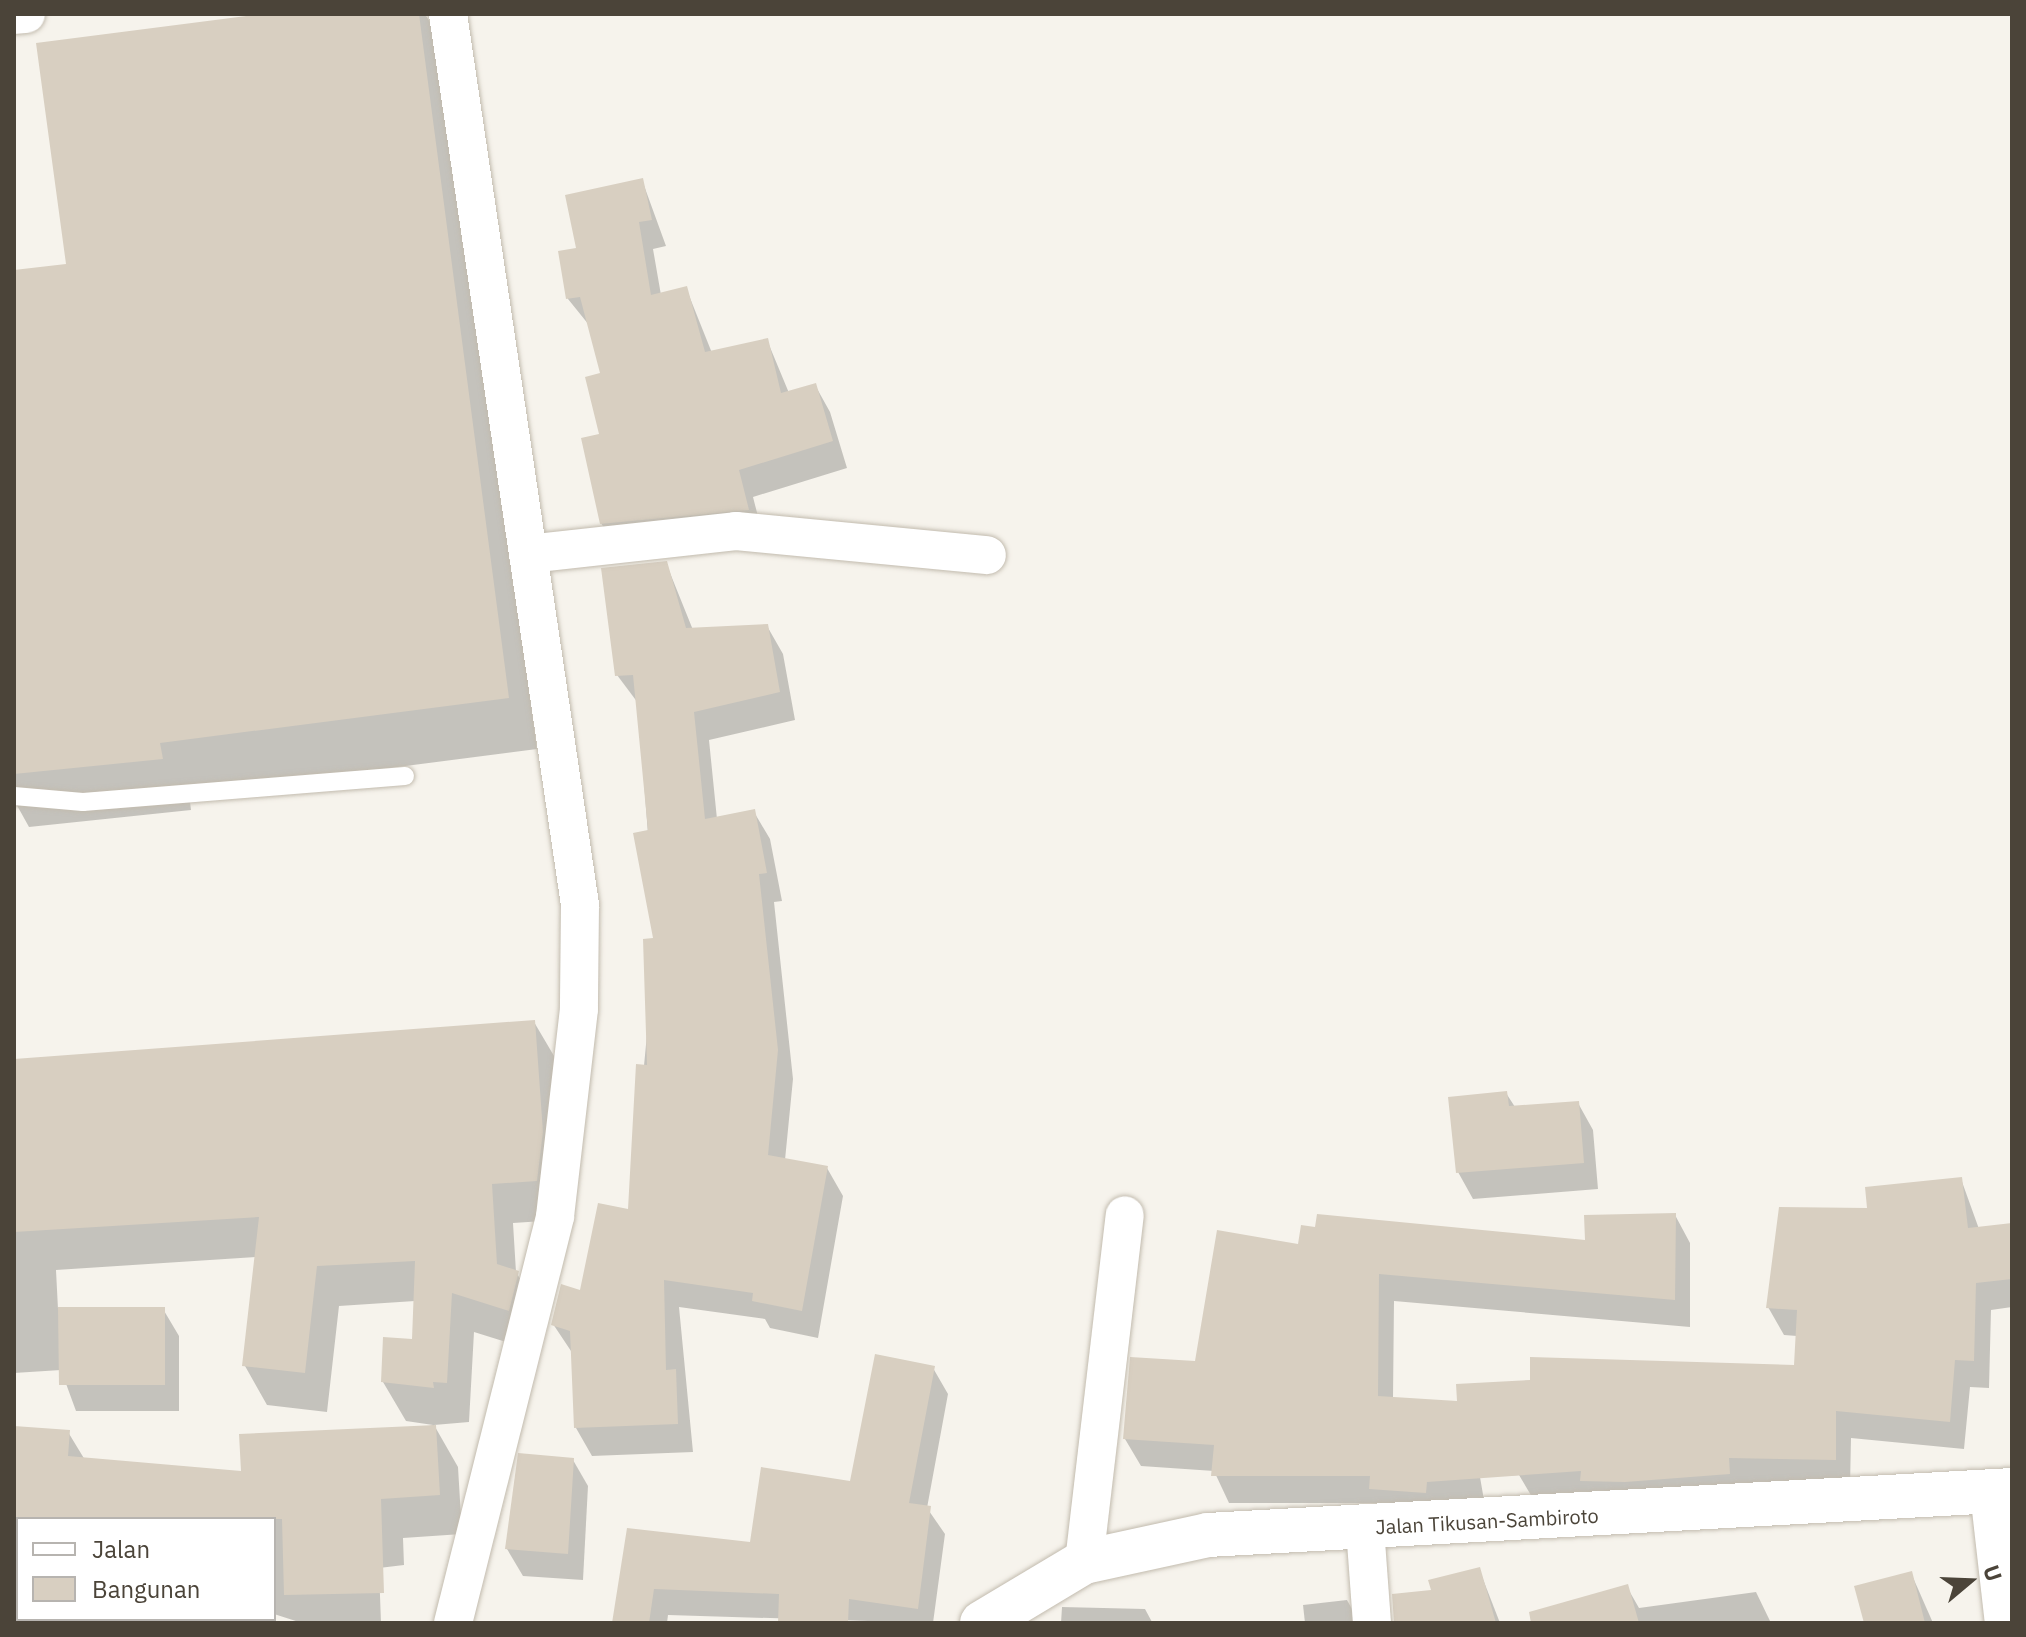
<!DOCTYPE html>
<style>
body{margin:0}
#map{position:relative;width:2026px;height:1637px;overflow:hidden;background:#f6f3ec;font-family:"IBM Plex Sans",sans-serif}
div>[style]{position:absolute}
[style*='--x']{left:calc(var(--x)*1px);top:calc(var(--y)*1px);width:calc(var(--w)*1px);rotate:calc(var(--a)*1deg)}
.shadow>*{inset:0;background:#0003}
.building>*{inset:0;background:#d8cfc1}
.roads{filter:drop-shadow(0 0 2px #c2bbae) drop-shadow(0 0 2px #c2bbae)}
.service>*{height:18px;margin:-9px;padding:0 9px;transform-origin:9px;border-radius:9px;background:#fff}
.minor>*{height:38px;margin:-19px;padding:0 19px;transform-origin:19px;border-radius:19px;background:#fff}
.tertiary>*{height:44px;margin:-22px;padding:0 22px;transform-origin:22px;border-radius:22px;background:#fff}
span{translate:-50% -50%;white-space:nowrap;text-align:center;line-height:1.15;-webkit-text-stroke:6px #fff;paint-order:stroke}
.street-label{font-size:20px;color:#4b4439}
.frame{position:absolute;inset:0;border:16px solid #4b4439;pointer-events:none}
.legend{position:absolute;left:16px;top:1517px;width:260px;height:104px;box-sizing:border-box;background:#fff;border:2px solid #b7b4b0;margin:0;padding:10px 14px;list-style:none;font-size:24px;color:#4b4439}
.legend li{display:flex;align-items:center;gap:16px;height:40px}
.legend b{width:40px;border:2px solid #b7b4b0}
.north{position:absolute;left:1930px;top:1541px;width:80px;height:80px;-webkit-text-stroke:6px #fff;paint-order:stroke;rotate:71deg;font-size:22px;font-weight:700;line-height:32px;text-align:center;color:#4b4439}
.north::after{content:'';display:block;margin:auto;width:28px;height:36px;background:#4b4439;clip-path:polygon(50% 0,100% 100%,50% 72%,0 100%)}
</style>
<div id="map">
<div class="shadow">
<div style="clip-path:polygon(277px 14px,425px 14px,445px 47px,537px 749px,189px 794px,191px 810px,29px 827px,14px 800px,14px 272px,68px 266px)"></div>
<div style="clip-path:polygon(642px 180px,666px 246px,653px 249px,661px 295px,686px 288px,712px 353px,767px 340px,789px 393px,815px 385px,830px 412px,847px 468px,753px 497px,763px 536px,617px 550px,601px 523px,603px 374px,589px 325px,568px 299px,560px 253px,578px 250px)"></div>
<div style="clip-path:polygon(666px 563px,693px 630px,767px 626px,783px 654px,795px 720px,709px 740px,717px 819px,754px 812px,770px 839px,782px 901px,774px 902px,793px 1079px,785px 1160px,827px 1168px,843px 1196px,818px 1338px,770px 1328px,765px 1319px,679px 1307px,693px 1452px,592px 1456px,576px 1428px,573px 1354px,553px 1324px,582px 1292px,630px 1212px,656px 940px,638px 703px,617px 675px)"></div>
<div style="clip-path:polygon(534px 1022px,557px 1061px,559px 1220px,513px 1223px,516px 1272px,540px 1312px,531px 1350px,474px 1332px,469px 1422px,434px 1425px,458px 1467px,462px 1534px,403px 1538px,404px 1565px,379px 1568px,381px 1623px,302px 1623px,274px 1614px,274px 1519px,18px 1519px,14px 1617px,14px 1428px,68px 1432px,85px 1460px,243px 1473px,433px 1425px,406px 1421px,383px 1382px,414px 1341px,415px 1301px,339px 1306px,327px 1412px,267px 1405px,245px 1366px,256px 1257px,56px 1270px,58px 1309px,163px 1309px,179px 1336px,179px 1411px,76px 1411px,61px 1370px,14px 1373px,14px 1060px)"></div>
<div style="clip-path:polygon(1506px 1093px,1515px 1107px,1578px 1103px,1593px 1130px,1598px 1189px,1473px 1199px,1458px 1172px)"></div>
<div style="clip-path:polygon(1961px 1179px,1979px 1229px,2012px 1225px,2012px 1307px,1991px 1310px,1989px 1388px,1970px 1387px,1964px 1449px,1851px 1438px,1850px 1486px,1535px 1502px,1519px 1475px,1480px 1477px,1485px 1506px,1387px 1516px,1380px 1503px,1229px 1503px,1214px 1471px,1141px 1466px,1125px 1439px,1300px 1246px,1587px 1243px,1675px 1215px,1690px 1243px,1690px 1327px,1394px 1301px,1393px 1399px,1459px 1403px,1795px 1367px,1797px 1336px,1784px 1335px,1768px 1307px,1869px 1210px)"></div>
<div style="clip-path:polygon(933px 1368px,948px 1394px,927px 1508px,945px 1534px,933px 1623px,668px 1615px,667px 1623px,614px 1623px,628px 1530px,751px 1544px,852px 1483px)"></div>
<div style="clip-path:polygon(573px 1460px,588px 1486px,583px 1580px,523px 1576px,507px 1549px)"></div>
<div style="clip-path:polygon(1479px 1569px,1500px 1623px,1394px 1623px,1434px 1592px)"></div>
<div style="clip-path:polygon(1911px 1573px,1933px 1623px,1866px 1623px)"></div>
<div style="clip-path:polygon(1627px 1587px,1639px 1608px,1756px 1592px,1771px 1623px,1561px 1623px)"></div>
<div style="clip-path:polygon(1347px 1600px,1360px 1623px,1305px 1623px,1303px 1605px)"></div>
<div style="clip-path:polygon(1062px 1607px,1145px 1609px,1152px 1622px,1223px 1623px,1061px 1623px)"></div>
</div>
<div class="building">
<div style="clip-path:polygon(261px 14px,419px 14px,509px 698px,160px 743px,163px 759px,14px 774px,14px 270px,66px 264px,36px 43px)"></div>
<div style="clip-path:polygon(643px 178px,652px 220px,639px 222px,651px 295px,687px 286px,705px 352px,768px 338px,781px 393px,816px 383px,833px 441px,739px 470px,749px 510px,600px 524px,581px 438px,599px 434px,585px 377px,600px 373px,580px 297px,566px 299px,558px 251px,576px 248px,565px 195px)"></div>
<div style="clip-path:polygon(667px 561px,686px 628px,768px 624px,780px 692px,694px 712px,705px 819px,755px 809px,767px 873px,759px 874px,778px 1050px,768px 1155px,828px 1166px,802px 1311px,752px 1301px,753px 1293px,664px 1280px,666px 1370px,676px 1369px,678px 1424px,574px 1428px,570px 1331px,551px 1325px,561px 1284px,580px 1290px,598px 1203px,628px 1209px,636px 1064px,647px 1065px,643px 939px,653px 938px,633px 833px,648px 830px,633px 675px,615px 676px,601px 568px)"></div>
<div style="clip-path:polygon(535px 1020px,543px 1132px,537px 1181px,492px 1184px,497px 1264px,519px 1271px,509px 1311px,452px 1293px,447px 1383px,433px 1382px,434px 1388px,381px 1382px,383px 1337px,412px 1339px,415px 1261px,317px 1266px,305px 1373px,242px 1366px,259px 1217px,14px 1232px,14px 1059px)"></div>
<div style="clip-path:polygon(1507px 1091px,1509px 1106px,1579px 1101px,1584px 1163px,1456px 1173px,1448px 1097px)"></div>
<div style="clip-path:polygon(1962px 1177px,1968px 1228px,2012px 1223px,2012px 1279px,1976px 1283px,1974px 1361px,1955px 1360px,1950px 1422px,1836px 1411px,1836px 1460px,1729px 1458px,1730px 1474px,1625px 1482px,1580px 1481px,1581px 1471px,1427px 1482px,1426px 1493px,1369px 1489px,1370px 1476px,1211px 1476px,1214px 1445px,1123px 1439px,1130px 1357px,1195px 1361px,1217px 1230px,1298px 1244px,1301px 1225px,1315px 1227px,1317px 1214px,1585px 1240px,1584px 1215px,1676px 1213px,1675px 1300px,1379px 1274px,1378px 1396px,1457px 1401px,1456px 1384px,1530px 1380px,1530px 1357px,1794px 1365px,1797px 1310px,1766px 1308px,1779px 1207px,1867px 1208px,1865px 1187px)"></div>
<div style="clip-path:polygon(58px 1307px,165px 1307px,165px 1385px,59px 1385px)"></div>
<div style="clip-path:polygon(875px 1354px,935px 1366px,909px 1503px,931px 1506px,918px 1609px,849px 1599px,848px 1623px,778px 1623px,779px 1594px,654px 1589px,649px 1623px,612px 1623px,627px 1528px,750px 1542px,761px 1467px,850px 1481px)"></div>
<div style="clip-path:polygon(436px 1425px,440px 1495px,381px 1499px,384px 1593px,284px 1595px,282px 1519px,14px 1519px,14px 1426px,70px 1430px,68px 1456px,241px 1471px,239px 1434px)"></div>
<div style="clip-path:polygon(518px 1453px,574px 1458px,568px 1554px,505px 1549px)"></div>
<div style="clip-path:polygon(1480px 1567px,1496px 1623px,1394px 1623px,1392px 1594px,1431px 1590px,1428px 1580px)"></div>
<div style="clip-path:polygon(1912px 1571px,1925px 1623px,1864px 1623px,1854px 1586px)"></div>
<div style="clip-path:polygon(1628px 1584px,1639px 1623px,1531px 1623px,1529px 1612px)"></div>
</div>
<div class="roads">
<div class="service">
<div style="--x:14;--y:796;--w:69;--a:5"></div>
<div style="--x:83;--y:802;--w:323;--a:-4.6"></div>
</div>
<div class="minor">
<div style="--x:448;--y:14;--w:901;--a:81.57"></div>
<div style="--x:580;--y:905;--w:104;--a:90.6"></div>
<div style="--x:579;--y:1009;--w:209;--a:96.6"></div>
<div style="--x:555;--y:1217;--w:419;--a:104.1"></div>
<div style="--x:14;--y:15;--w:12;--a:-5"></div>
<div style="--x:528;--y:554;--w:209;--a:-6.3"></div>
<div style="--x:736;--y:531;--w:252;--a:5.5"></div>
<div style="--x:1989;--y:1492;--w:132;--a:83.5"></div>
<div style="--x:1365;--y:1528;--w:95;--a:85.8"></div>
<div style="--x:1084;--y:1562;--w:349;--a:-83.3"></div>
</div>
<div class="tertiary">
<div style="--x:34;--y:1619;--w:58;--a:3.9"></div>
<div style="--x:982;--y:1623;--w:119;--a:-30.9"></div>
<div style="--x:1084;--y:1562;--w:127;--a:-12.3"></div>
<div style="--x:1208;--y:1535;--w:805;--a:-3.2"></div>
</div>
</div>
<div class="street-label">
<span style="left:1487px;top:1521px;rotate:-3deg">Jalan Tikusan-Sambiroto</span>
</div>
<div class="frame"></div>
<ul class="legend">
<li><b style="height:10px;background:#fff"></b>Jalan</li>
<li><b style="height:22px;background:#d8cfc1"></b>Bangunan</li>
</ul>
<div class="north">U</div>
</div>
